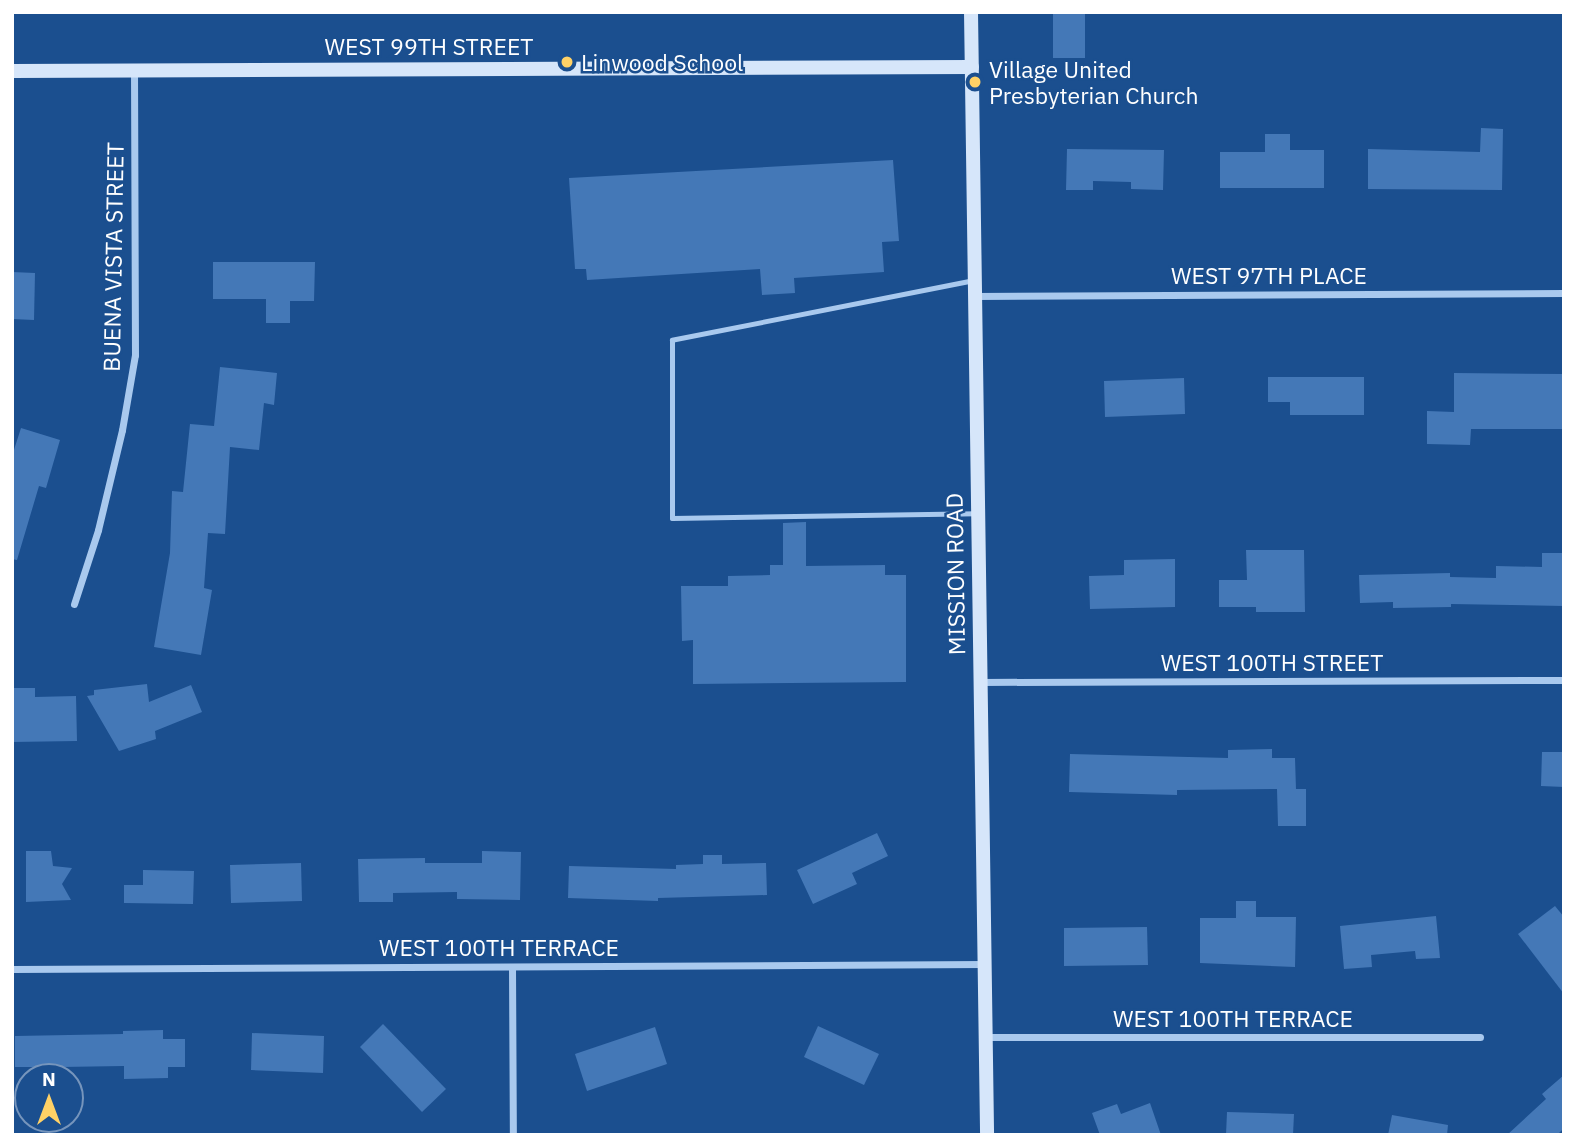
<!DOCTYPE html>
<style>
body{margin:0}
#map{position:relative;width:1576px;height:1147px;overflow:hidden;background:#1b4f8f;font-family:"IBM Plex Sans",sans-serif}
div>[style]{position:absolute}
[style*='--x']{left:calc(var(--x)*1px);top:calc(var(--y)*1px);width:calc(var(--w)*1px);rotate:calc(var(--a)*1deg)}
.building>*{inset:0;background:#4478b7}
.lane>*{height:5px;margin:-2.5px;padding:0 2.5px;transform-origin:2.5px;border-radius:2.5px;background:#a9c9ee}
.street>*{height:7px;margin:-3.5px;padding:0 3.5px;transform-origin:3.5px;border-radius:3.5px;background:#a9c9ee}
.secondary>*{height:14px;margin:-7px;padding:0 7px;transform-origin:7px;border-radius:7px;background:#d6e6fa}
.dots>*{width:19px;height:19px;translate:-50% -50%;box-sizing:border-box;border:4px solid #1b4f8f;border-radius:50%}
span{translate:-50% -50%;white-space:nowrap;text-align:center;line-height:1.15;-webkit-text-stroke:5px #1b4f8f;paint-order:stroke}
.street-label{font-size:23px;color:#fff}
.poi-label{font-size:23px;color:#fff}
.left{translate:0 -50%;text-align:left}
.frame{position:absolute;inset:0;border:14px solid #fff;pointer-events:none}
.north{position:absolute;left:14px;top:1063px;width:70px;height:70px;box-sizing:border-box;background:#1b4f8f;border:2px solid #7695bc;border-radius:50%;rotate:0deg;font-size:19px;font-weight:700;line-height:28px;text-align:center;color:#fff}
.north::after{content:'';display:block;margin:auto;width:24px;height:32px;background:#ffd166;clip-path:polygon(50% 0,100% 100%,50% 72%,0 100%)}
</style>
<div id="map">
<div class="building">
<div style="clip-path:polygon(1053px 12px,1085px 12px,1085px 58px,1053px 58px)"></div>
<div style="clip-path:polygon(1481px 128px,1503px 129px,1502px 190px,1368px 189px,1368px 149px,1480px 152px)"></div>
<div style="clip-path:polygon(1265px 134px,1290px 134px,1290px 150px,1324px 150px,1324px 188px,1220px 188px,1220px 152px,1265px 152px)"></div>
<div style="clip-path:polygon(1067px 149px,1164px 150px,1163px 190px,1131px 189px,1131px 182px,1093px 181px,1093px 190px,1066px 190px)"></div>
<div style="clip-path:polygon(893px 160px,899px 241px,882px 242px,884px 272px,794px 278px,795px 293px,762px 295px,760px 269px,587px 280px,586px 269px,575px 269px,569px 178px)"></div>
<div style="clip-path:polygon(213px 262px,315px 262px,314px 301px,290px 301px,290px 323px,266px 323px,266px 299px,213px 299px)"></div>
<div style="clip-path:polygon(12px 272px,35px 273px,34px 320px,12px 319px)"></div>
<div style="clip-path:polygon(220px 367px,277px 373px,274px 405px,264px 403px,259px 450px,230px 447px,225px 534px,208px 533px,204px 588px,212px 590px,201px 655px,154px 647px,170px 553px,172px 491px,183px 492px,190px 424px,214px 426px)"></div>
<div style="clip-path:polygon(1454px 373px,1564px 374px,1564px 429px,1471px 429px,1470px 445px,1427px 444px,1427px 411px,1454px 412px)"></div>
<div style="clip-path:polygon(1268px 377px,1364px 377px,1364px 415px,1290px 415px,1290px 402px,1268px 402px)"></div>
<div style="clip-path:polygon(1184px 378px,1185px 414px,1105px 417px,1104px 381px)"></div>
<div style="clip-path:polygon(21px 428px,60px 440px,46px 488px,39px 486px,17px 560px,12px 559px,12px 456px)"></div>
<div style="clip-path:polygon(806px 522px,806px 566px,885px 565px,885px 575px,906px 575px,906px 682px,693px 684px,693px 640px,682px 641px,681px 586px,728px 586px,728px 576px,770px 575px,770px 565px,783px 565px,783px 523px)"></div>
<div style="clip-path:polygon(1246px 550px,1304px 550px,1305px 612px,1256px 612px,1256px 607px,1219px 607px,1219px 580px,1247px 580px)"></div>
<div style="clip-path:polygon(1542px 553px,1564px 553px,1564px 606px,1451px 604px,1451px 607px,1393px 608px,1393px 602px,1360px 603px,1359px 575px,1450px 573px,1450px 577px,1496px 578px,1496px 566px,1542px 567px)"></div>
<div style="clip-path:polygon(1175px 559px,1175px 607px,1090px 609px,1089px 576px,1124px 575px,1124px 560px)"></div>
<div style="clip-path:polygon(147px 684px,149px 702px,191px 685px,202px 712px,155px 731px,156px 739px,119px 751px,87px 696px,94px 695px,94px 690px)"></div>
<div style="clip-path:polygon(12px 688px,35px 688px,35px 697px,76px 696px,77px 741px,12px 742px)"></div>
<div style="clip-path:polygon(1272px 749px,1272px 758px,1295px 758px,1296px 789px,1306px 789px,1306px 826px,1278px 826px,1277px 789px,1177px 790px,1177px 795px,1069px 792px,1070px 754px,1228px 758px,1228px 750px)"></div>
<div style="clip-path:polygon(1542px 752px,1564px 752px,1564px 787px,1541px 786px)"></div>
<div style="clip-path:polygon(877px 833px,888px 856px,852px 873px,857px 884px,813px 904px,797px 870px)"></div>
<div style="clip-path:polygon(26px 851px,51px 851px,53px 866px,72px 868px,62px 884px,71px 900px,26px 902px)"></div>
<div style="clip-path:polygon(482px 851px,521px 852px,520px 900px,457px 899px,457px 892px,393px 893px,393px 902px,359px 902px,358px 859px,425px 858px,425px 863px,482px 863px)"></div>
<div style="clip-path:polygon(703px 855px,722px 855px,722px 864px,766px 863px,767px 895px,658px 898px,658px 901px,568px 898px,569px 866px,676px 869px,676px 865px,703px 864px)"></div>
<div style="clip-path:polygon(301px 863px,302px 901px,231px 903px,230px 865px)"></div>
<div style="clip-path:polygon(143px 870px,194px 871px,193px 904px,124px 903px,124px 885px,143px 885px)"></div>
<div style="clip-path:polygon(1236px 901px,1256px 901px,1256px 917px,1296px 917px,1295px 967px,1200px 963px,1200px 918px,1236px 918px)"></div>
<div style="clip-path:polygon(1555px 906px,1564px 917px,1564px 994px,1518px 934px)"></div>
<div style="clip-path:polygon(1436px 916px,1440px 958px,1416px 959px,1415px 951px,1371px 955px,1372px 967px,1344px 969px,1340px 926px)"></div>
<div style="clip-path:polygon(1147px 927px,1148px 965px,1064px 966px,1064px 928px)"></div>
<div style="clip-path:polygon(383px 1024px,446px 1089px,422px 1112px,360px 1047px)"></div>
<div style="clip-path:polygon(818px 1026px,879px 1054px,864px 1085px,804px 1057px)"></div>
<div style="clip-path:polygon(655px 1027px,667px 1064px,587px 1091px,575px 1054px)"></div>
<div style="clip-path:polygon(163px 1030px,163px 1039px,185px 1039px,185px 1067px,168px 1067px,168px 1078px,124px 1079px,124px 1066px,61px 1067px,62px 1075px,39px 1075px,39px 1067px,15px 1067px,15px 1036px,123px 1034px,123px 1031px)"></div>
<div style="clip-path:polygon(252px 1033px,324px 1036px,323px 1073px,251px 1070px)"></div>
<div style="clip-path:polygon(1564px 1075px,1564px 1128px,1557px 1135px,1507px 1135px,1546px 1099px,1542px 1094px)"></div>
<div style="clip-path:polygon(1150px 1103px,1161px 1135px,1100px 1135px,1092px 1113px,1117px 1104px,1121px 1114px)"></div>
<div style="clip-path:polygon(1227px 1112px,1294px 1114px,1293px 1135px,1226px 1135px)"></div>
<div style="clip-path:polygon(1392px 1115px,1448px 1125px,1447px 1135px,1388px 1135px)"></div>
</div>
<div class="lane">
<div style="--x:974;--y:280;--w:308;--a:168.8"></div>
<div style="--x:672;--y:340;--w:178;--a:90"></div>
<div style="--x:672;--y:518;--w:305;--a:-0.9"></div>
</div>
<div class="street">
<div style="--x:975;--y:296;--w:589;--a:-0.29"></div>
<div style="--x:74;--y:604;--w:78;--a:-72"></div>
<div style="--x:98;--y:530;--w:103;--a:-76.5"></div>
<div style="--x:122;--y:430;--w:76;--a:-80.2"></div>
<div style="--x:135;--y:355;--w:284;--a:-90.2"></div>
<div style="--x:980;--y:682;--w:584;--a:-0.2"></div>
<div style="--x:512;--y:967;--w:168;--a:89.7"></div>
<div style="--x:12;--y:969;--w:973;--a:-0.29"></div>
<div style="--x:986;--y:1037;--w:494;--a:0"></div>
</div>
<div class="secondary">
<div style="--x:971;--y:12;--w:1123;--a:89.18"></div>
<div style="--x:12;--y:71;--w:960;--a:-0.24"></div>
</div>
<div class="dots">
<div style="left:567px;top:62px;background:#ffd166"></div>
<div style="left:975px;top:82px;background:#ffd166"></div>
</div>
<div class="street-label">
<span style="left:429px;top:46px">WEST 99TH STREET</span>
<span style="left:113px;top:257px;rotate:-89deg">BUENA VISTA STREET</span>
<span style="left:1269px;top:275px">WEST 97TH PLACE</span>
<span style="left:955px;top:574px;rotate:-91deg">MISSION ROAD</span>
<span style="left:1272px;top:662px">WEST 100TH STREET</span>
<span style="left:499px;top:947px">WEST 100TH TERRACE</span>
<span style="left:1233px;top:1018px">WEST 100TH TERRACE</span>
</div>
<div class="poi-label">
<span class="left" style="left:581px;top:62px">Linwood School</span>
<span class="left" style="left:989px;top:82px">Village United<br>Presbyterian Church</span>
</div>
<div class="frame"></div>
<div class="north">N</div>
</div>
